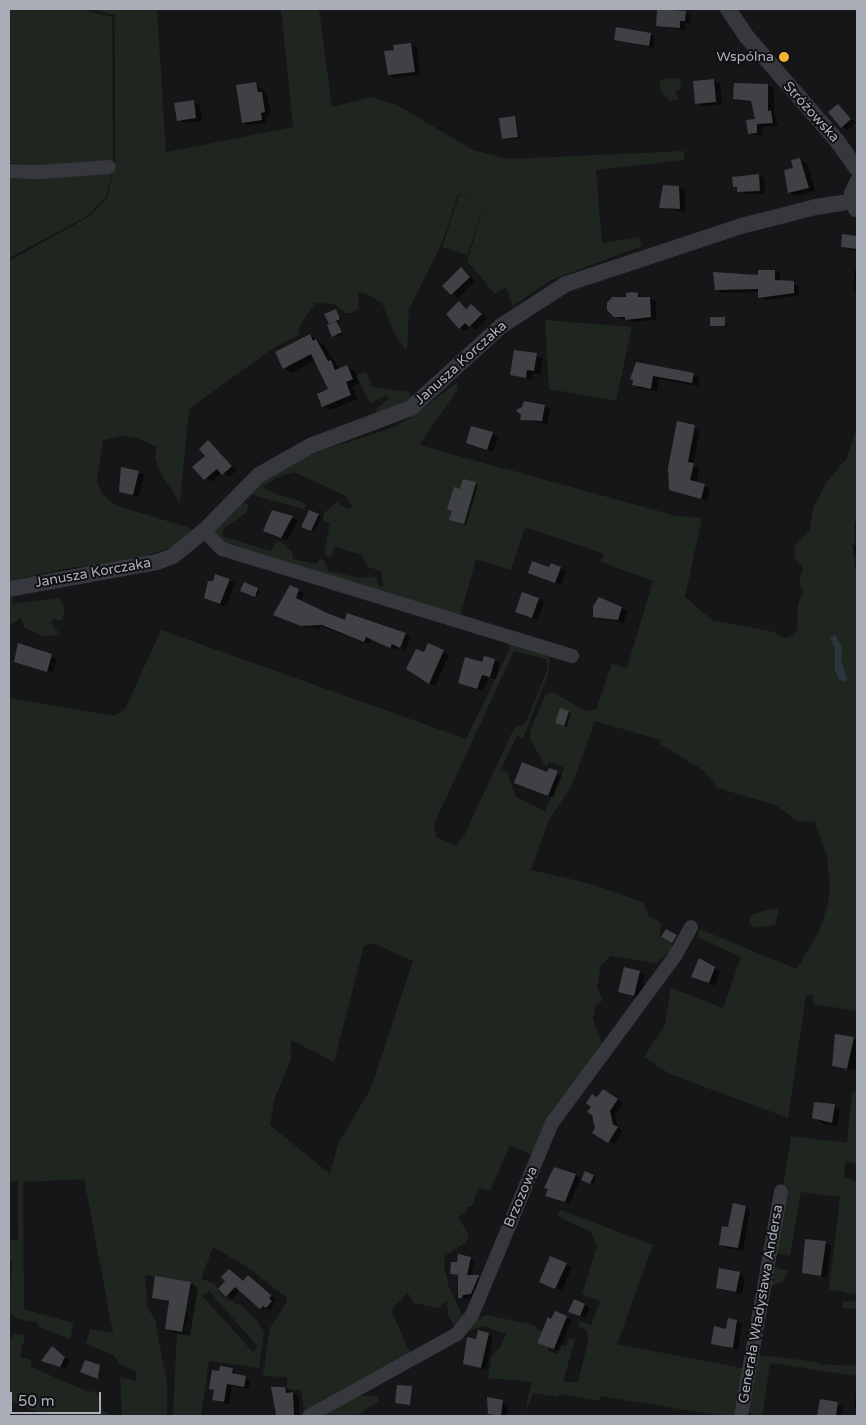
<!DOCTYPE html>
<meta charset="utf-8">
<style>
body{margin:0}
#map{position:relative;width:866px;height:1425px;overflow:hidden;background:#161618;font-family:"Varela Round",sans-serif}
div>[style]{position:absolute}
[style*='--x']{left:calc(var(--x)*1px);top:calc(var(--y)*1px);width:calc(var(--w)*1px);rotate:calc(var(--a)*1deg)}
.green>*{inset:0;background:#1e261f}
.water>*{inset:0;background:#2c353c}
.shadow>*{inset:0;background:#0007}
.building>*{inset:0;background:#404145}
.minor>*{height:14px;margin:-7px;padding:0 7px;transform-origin:7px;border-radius:7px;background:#37383d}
.tertiary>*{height:16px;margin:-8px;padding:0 8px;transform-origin:8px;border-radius:8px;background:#37383d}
.dots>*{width:14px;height:14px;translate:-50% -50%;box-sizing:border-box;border:2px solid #111113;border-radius:50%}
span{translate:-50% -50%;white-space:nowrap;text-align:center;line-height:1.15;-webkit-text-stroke:4px #111113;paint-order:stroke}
.poi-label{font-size:14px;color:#a8adb8}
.right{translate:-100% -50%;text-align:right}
.street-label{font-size:14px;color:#a8adb8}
.frame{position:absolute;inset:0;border:10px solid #a8adb8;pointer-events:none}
.scale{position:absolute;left:10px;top:1392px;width:91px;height:22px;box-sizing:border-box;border:2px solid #a8adb8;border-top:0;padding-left:6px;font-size:15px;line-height:18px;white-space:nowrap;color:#a8adb8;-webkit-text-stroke:4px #111113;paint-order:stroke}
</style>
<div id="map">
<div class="green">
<div style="clip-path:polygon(9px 9px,79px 9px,112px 17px,113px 161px,56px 167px,9px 163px)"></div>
<div style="clip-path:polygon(89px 9px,157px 9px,166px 152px,293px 127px,281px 9px,319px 9px,332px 107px,371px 97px,397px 105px,473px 150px,508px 159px,684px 151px,684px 160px,596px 170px,602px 243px,639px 237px,642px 246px,551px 280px,513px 306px,506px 287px,495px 294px,467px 261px,485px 203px,467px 255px,442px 247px,459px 195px,479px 202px,458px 194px,441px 245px,409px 309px,407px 351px,396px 337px,382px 303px,367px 294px,358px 292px,359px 309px,352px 313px,346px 313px,334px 304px,315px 303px,298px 329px,300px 334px,272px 349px,189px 409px,180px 503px,161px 474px,155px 458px,157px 447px,137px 438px,121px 436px,103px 440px,97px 481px,102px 494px,115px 505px,190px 528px,194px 534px,172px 547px,115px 566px,73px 567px,9px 581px,9px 261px,90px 216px,107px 198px,115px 162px,115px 15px)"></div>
<div style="clip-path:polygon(680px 78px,681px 89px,675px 92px,679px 99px,670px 101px,660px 91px,659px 82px,663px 79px)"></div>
<div style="clip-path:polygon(112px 171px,106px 197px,89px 215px,9px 258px,9px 175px,71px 177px)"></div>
<div style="clip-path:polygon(545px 320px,632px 327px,616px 401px,549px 389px)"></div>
<div style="clip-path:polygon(366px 371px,372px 387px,409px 392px,411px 397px,406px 402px,377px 413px,375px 409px,388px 400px,387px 395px,370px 403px,356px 376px)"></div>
<div style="clip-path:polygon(evenodd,457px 382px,458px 389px,419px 445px,676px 516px,702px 518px,685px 597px,712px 620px,774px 632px,784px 638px,794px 635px,797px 629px,798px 604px,803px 592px,799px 582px,803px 568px,795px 559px,795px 545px,809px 531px,814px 506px,826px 483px,847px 458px,857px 426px,857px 521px,854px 522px,855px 543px,852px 545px,857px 579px,857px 1011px,813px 1004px,813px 995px,806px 995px,788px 1118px,670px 1074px,644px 1057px,665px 1025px,671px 988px,723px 1008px,741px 957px,697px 937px,699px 929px,797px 969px,819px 931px,828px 904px,830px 887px,827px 857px,815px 822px,798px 821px,775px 805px,718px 788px,703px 770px,660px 744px,661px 740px,595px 721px,572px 785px,548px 822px,531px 870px,591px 884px,643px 902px,648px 915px,661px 923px,660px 937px,672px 944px,672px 950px,656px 963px,611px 956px,601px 965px,597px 987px,603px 1000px,596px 1005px,593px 1018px,602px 1045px,579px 1075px,532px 1155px,510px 1145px,490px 1191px,478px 1188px,472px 1206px,467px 1207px,466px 1213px,458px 1217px,469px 1235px,466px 1242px,445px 1256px,444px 1267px,449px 1287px,464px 1319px,455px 1327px,448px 1315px,447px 1300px,438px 1308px,414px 1303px,408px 1293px,391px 1310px,411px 1355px,305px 1414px,301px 1390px,287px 1389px,287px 1377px,263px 1376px,270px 1328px,287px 1301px,286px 1297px,247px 1267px,213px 1247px,201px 1279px,214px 1283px,222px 1296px,243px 1307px,258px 1322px,264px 1332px,259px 1368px,209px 1361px,201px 1416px,173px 1416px,177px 1332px,183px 1333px,189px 1314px,180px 1310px,187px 1304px,194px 1283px,145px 1275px,148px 1308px,155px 1320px,167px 1383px,167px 1416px,122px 1416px,120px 1377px,136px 1381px,136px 1371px,121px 1365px,112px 1354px,86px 1344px,90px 1329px,113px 1333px,84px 1179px,23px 1182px,24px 1309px,73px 1323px,71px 1337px,69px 1339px,41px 1328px,36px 1322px,17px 1319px,9px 1312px,12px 1261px,9px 1259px,9px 1240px,18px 1240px,18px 1181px,9px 1182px,9px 698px,114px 716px,125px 709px,161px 630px,466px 739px,455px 762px,510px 648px,505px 642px,550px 656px,549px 672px,523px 738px,517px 736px,500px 771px,507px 772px,516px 797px,545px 811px,564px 768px,549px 761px,547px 766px,544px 764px,531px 741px,530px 731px,546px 694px,553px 692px,585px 711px,596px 710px,612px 664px,627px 668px,653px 581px,601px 562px,604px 554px,525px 527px,511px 570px,476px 559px,459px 620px,318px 576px,215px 539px,214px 529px,242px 502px,248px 504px,247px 512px,223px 529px,222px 536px,271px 551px,277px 541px,281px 542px,292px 552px,293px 559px,316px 564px,320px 559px,324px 560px,328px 571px,360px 578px,375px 576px,380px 587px,383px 586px,381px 571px,368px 567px,362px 555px,335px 547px,330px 558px,324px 554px,330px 523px,323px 520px,324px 513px,337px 502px,348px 509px,352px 507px,346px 496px,294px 472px,278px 477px,263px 487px,273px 493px,300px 501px,307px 505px,303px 509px,249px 494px,272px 473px,312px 454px,394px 427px,412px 417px,457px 382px,514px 651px,546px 659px,548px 668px,525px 724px,514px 728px,463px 838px,456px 845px,436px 837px,434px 824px,514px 651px,457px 382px,373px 943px,413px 961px,371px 1088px,338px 1144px,330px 1174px,270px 1125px,274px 1100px,291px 1059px,291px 1040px,334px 1062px,364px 946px,373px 943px,457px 382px,209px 1291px,258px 1347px,253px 1352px,202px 1296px,209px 1291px)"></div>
<div style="clip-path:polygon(13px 596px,13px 604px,59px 598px,65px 609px,62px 621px,53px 618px,51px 623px,61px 635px,43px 636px,33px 632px,24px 627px,21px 618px,9px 626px,9px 598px)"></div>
<div style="clip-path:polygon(774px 908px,779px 909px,775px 925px,755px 928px,751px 925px,749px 921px,753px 914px)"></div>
<div style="clip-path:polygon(857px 1091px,857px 1164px,846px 1161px,844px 1176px,857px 1183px,857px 1295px,829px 1289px,840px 1197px,801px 1192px,790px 1256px,775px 1253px,782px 1199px,789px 1187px,783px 1188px,791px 1136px,847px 1143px,852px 1094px)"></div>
<div style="clip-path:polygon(561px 1210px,653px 1245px,617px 1344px,747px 1369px,740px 1416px,722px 1416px,600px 1396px,599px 1401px,559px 1394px,558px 1397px,533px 1393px,524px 1416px,532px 1382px,488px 1378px,491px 1357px,501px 1346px,506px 1334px,483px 1326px,466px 1332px,475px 1321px,486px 1315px,534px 1325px,550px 1340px,547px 1351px,557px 1354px,560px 1345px,566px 1346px,569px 1338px,575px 1340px,563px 1382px,578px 1382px,588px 1340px,587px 1330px,578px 1327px,579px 1321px,591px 1325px,600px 1301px,582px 1294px,597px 1246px,591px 1232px,563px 1219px,558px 1215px)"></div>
<div style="clip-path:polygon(775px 1267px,788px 1271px,783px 1282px,768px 1287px)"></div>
<div style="clip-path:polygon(843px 1301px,857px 1302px,857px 1309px,842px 1308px)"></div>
<div style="clip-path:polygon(14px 1334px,25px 1335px,20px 1357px,31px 1360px,31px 1367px,91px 1393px,94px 1390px,102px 1400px,99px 1406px,110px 1416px,48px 1416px,9px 1401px,9px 1344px)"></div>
<div style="clip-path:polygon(757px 1355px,818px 1362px,819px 1364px,857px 1366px,857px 1376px,770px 1363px,762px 1416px,752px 1416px,748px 1411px)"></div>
<div style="clip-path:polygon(358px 1396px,376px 1396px,379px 1401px,356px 1416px,317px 1416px)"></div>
</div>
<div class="water">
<div style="clip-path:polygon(835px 634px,842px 648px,841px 660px,847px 679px,844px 682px,839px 680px,835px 670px,835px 648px,830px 639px)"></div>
</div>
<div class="shadow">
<div style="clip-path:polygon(686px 12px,691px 15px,690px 24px,685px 23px,685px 30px,657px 25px)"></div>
<div style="clip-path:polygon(650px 34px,655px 36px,653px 48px,615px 39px)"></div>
<div style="clip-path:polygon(411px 44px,417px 47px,420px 75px,395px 78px,389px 75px,395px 51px)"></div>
<div style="clip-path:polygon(714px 80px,720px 84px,722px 105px,702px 106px,696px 103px)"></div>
<div style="clip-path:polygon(256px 84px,268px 96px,270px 115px,266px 116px,267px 123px,249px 125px,243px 122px)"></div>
<div style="clip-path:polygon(735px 85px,768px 85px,774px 89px,774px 113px,778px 126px,762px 127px,763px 136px,749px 134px,756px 120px,753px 103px,734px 99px)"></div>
<div style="clip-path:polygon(194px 102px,200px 105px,202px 121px,184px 123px,178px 120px)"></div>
<div style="clip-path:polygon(838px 106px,856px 123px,848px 130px,842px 127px)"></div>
<div style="clip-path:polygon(515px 117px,520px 138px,505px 140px,503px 138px)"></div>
<div style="clip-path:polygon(800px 159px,807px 163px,815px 191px,796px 196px,789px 192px,794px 169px)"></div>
<div style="clip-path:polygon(759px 175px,764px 179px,765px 194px,745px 194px,734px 186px)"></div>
<div style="clip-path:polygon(679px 187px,685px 190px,685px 212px,661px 207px)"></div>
<div style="clip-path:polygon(843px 235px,857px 237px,857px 251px,842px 247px)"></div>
<div style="clip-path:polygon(462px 269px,475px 281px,458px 298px,444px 286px)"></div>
<div style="clip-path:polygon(855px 269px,857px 269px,857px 293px,853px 291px)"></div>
<div style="clip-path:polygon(775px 271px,780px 274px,780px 282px,799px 286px,799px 296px,765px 300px,759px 297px,760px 292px,722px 293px,716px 290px)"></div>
<div style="clip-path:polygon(638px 294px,656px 301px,656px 320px,632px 322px,614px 316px,613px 298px)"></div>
<div style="clip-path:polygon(459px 303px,468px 309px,471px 305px,487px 318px,476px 329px,471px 326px,466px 331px,460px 328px)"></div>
<div style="clip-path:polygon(336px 310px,342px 320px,337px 323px,343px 334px,336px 337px,330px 323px)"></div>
<div style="clip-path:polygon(724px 318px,727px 327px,712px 326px)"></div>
<div style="clip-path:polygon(310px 335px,324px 345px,340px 370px,347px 367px,355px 371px,360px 383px,352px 386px,358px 399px,330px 410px,323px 406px,330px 390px,315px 360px,291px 373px,284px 368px)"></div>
<div style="clip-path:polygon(515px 351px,543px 358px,540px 374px,533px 373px,532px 380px,511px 375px)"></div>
<div style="clip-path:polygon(637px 363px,693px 374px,699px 377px,698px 386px,659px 379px,657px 391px,639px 388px,633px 384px)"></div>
<div style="clip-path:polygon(544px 406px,550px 409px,547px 424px,521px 419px,524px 408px)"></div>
<div style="clip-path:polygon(678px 423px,700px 430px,693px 465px,699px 468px,696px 483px,710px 488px,707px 501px,670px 489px)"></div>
<div style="clip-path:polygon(492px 434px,498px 437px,493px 452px,467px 442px)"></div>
<div style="clip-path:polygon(209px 442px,237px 470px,229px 477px,222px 472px,211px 482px,194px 467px,207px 456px)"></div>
<div style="clip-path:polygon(122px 468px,145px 475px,139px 497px,120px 491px)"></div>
<div style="clip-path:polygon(475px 483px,478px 485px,466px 525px,453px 521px,461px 490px)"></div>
<div style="clip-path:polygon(309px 511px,321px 517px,314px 532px,303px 526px)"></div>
<div style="clip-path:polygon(292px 517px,298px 521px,287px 541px,271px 534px)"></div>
<div style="clip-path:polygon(854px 546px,857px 546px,857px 564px)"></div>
<div style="clip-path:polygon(560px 568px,566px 571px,561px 585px,529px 572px)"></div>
<div style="clip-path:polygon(229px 580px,235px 583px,226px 607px,206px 598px,214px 582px)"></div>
<div style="clip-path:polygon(245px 584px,260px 591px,257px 597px,244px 592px)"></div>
<div style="clip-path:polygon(291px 587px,304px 593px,301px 602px,345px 621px,348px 615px,406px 634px,411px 637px,405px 650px,398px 646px,396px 650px,371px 639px,369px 644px,320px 626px,319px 630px,308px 626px,307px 628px,280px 617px)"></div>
<div style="clip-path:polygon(539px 599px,544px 602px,538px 620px,516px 611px)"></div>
<div style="clip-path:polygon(621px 608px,627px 611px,624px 623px,595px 616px)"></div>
<div style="clip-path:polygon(19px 644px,57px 659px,53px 673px,15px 661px)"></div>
<div style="clip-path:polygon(429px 644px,449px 655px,435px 686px,414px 675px)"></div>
<div style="clip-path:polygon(495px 660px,500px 663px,496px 679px,488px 677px,483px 691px,459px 683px,483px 664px)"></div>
<div style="clip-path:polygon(561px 709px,571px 713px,567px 727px,558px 724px)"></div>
<div style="clip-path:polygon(548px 773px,562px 775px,553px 798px,515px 783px)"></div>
<div style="clip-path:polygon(700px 960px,720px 971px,715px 986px,693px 976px)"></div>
<div style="clip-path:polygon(640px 972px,645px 975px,640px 999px,620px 992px)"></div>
<div style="clip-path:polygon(836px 1036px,857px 1039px,857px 1070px,833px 1066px)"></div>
<div style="clip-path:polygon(609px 1094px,623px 1103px,615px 1115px,618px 1128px,623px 1131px,614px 1145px,596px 1129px,598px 1098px)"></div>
<div style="clip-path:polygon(835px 1106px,840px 1109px,838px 1126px,825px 1124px,813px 1117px)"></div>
<div style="clip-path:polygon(554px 1168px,576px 1175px,583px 1180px,586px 1172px,596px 1177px,593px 1185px,580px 1179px,570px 1204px,552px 1198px)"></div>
<div style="clip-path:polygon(745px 1207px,750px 1210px,743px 1251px,726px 1248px,721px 1245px)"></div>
<div style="clip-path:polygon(825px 1243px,831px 1246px,827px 1278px,803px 1272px)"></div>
<div style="clip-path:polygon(470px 1258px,475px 1261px,471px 1276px,483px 1279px,476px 1297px,464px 1299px,459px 1297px,459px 1276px,451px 1274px,458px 1264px)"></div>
<div style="clip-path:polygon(566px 1264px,572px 1267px,562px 1291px,546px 1285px)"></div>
<div style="clip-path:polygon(739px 1273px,745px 1277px,742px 1294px,717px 1287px)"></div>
<div style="clip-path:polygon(248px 1276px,276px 1299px,271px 1310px,261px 1308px,240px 1289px,232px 1299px,219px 1289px,244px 1282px)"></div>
<div style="clip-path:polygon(190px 1284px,198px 1288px,190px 1336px,174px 1333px,166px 1328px,170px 1303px,153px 1297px)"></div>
<div style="clip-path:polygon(585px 1305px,590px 1308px,585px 1318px,575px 1314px)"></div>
<div style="clip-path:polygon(566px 1317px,572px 1320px,559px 1351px,544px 1345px,552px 1320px)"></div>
<div style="clip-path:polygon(729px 1320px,742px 1324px,738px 1350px,713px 1343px,727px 1330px)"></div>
<div style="clip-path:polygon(488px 1334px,493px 1337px,486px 1370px,464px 1363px,477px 1341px)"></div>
<div style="clip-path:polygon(58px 1351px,70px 1361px,66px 1369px,43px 1361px)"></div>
<div style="clip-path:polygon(99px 1367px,101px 1378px,82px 1371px)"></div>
<div style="clip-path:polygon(233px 1369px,237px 1376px,250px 1380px,249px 1389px,232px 1386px,229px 1404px,218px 1402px,213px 1399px,215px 1391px,210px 1388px,220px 1372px)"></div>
<div style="clip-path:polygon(857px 1385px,857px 1410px,854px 1408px)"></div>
<div style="clip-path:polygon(285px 1388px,299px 1397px,299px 1416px,277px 1414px)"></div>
<div style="clip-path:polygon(488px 1399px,508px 1405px,507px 1416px,489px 1413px)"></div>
<div style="clip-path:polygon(821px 1401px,843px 1407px,842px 1416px,818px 1416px)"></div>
</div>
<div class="building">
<div style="clip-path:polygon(657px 9px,686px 11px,685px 21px,680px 21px,680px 28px,656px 26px)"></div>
<div style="clip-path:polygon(616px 27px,651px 33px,649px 46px,614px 40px)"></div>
<div style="clip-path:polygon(411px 43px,415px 72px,388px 75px,384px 51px,394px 50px,393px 45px)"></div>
<div style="clip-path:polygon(714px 79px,716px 102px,695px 104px,693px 81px)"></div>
<div style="clip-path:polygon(256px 82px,258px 92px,262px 92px,265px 112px,261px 113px,262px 120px,242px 123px,236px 85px)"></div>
<div style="clip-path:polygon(734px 83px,768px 84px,768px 111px,771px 110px,773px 123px,757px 124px,757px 133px,748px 134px,746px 120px,755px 119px,751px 101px,733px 99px)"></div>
<div style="clip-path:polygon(194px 100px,196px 118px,177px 121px,174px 103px)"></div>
<div style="clip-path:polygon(838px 104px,851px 119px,841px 128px,828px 112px)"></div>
<div style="clip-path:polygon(515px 116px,518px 137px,502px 139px,499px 118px)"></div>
<div style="clip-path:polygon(800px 158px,809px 188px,788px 193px,784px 170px,793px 168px,791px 160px)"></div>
<div style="clip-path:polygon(759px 174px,760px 191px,737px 192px,737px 187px,733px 187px,732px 177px)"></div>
<div style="clip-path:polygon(663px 185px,679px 186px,680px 209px,659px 208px)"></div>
<div style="clip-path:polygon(842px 234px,857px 236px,857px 249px,841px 247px)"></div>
<div style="clip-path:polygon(461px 267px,470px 277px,451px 295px,442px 286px)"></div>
<div style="clip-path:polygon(758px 270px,775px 270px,775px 280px,794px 281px,794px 293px,758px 298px,758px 289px,715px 290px,713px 272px,758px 275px)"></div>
<div style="clip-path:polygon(631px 292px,638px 293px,638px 297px,650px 297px,651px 317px,625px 320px,625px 317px,614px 317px,607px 310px,607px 303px,612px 297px,626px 297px,626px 293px)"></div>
<div style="clip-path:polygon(459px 301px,466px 309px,471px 304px,482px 314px,469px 327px,465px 323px,459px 329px,446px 314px)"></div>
<div style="clip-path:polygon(336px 309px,340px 319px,329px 324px,324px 314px)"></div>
<div style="clip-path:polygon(710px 317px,725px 317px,725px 326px,710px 326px)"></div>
<div style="clip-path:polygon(336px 321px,342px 332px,332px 337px,327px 325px)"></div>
<div style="clip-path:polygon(310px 334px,313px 341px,316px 339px,328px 361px,331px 360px,335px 370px,347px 365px,353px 379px,346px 382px,351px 395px,322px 407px,317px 394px,328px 389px,311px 354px,283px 369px,275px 352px)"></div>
<div style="clip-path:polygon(514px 350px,537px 353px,534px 371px,527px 370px,526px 378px,510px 375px)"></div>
<div style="clip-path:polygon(636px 362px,694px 373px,692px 383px,653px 376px,651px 389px,632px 385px,633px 380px,630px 379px)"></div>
<div style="clip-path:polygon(524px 401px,545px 405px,542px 421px,520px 420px,521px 415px,516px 410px,522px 407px)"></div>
<div style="clip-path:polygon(677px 421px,695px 425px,688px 462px,694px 463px,690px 480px,705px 484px,701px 499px,669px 490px,668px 468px)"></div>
<div style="clip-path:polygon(471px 426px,493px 432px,487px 450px,466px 443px)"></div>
<div style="clip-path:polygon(208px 440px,232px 466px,222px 475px,217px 469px,204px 480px,192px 467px,205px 456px,199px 449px)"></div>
<div style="clip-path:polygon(121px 467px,139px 471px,133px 495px,119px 492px)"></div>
<div style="clip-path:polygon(463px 479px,476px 482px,464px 524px,449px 520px,452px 511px,447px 509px,454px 487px,460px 489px)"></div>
<div style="clip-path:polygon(272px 510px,293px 516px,281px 538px,263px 531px)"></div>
<div style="clip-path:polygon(309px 510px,319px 514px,311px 531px,301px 527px)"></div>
<div style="clip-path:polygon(532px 561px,549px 567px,551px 563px,561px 567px,555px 583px,528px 573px)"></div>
<div style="clip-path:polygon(215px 574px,230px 579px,220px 604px,204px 598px,208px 581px,213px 581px)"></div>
<div style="clip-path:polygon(244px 582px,258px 588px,255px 597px,240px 591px)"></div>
<div style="clip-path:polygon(290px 585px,299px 589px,296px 598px,327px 613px,345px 620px,347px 613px,406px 633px,400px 648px,392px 644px,390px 648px,366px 637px,364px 642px,322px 625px,301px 626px,273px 615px)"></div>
<div style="clip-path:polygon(522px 592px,539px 598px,532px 618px,515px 612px)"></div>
<div style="clip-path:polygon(599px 597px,622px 607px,618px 620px,593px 617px,593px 606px)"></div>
<div style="clip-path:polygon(18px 643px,52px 654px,47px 672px,14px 662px)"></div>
<div style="clip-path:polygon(428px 643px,444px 650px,429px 684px,406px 669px,416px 649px,424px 652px)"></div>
<div style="clip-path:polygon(484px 656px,495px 659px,490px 677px,482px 675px,477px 689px,458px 683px,465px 657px,482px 662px)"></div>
<div style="clip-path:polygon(560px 708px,569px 711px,564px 726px,555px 723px)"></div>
<div style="clip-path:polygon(522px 762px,547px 772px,549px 768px,558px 771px,548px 796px,514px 783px)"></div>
<div style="clip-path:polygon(666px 929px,677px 935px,672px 943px,661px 937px)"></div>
<div style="clip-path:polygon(699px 958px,715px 967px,709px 983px,691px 977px)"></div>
<div style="clip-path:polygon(624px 967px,640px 971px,634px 996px,618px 992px)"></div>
<div style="clip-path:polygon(835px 1034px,854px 1037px,847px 1069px,832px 1066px)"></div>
<div style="clip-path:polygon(603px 1089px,618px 1099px,610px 1111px,613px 1124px,618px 1127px,608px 1143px,592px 1133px,595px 1128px,592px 1115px,587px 1112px,591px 1107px,586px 1103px,592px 1094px,597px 1097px)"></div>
<div style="clip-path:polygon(814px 1102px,835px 1104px,832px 1123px,812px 1118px)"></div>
<div style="clip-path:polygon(554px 1167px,576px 1174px,565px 1202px,545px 1196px,548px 1189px,544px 1188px)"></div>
<div style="clip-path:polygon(585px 1171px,594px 1175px,590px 1184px,581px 1180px)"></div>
<div style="clip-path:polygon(733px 1203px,746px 1206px,738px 1248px,719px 1245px,722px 1226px,728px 1227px)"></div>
<div style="clip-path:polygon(805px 1239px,826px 1241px,821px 1276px,802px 1273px)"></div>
<div style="clip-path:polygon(458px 1254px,471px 1257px,467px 1275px,479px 1275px,471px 1294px,463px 1295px,462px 1298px,458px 1298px,458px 1275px,450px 1274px,451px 1262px,457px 1262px)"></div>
<div style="clip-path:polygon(550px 1256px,567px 1263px,555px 1289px,539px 1282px)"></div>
<div style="clip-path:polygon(719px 1268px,740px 1272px,736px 1292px,716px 1288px)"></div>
<div style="clip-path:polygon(229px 1269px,243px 1281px,248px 1275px,272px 1296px,269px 1298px,272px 1301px,266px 1308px,263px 1306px,260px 1309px,235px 1287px,226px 1297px,218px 1289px,225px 1281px,221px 1277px)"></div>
<div style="clip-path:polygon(155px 1276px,191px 1282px,182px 1332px,165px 1329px,169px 1301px,152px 1298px)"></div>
<div style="clip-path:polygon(574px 1299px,585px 1304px,580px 1316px,568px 1312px)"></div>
<div style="clip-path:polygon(555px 1311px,567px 1316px,554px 1349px,537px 1343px,548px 1317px,551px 1319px)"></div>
<div style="clip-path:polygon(728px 1318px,737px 1320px,733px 1348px,711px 1344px,714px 1326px,726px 1329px)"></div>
<div style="clip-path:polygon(478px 1330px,489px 1333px,481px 1368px,463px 1364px,467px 1337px,476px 1339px)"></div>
<div style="clip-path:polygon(52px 1346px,65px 1357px,60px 1367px,41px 1361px)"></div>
<div style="clip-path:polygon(85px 1360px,100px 1365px,98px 1379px,80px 1372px)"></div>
<div style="clip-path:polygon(220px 1366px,233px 1368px,232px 1373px,246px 1376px,244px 1387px,227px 1384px,224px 1402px,212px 1400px,214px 1390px,209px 1389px,212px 1370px,219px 1371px)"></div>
<div style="clip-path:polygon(397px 1385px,412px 1386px,410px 1405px,395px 1403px)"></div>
<div style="clip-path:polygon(271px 1387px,285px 1387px,286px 1393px,293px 1392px,294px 1415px,276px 1415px)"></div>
<div style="clip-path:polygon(487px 1397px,503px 1400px,501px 1416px,488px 1414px)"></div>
<div style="clip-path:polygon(820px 1399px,838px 1402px,836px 1416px,817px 1416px)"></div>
</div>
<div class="minor">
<div style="--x:9;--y:171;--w:33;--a:2"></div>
<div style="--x:42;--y:172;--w:67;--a:-4.3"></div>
<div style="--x:204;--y:531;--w:25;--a:45"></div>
<div style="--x:222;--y:549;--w:366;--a:17"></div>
<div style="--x:309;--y:1416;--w:169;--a:-29"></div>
<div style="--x:457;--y:1334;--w:24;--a:-52"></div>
<div style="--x:472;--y:1315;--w:208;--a:-67.4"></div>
<div style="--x:552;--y:1123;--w:207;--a:-53.6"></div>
<div style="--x:675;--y:956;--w:33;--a:-61"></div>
<div style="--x:741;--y:1416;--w:228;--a:-79.9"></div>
</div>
<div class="tertiary">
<div style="--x:728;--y:9;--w:34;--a:56"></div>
<div style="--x:747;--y:37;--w:139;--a:49.1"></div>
<div style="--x:838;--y:142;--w:33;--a:55"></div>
<div style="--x:856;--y:209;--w:16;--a:-105"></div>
<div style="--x:852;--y:194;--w:13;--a:-67"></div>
<div style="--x:9;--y:589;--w:150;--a:-10.3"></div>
<div style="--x:157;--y:562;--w:17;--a:-21"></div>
<div style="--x:173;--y:556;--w:40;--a:-39"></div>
<div style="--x:204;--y:531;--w:78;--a:-45.5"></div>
<div style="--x:259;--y:475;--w:59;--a:-29.6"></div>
<div style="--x:310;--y:446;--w:108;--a:-20.6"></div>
<div style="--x:411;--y:408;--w:122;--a:-42.3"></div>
<div style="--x:501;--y:326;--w:77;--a:-32.9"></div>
<div style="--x:566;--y:284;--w:184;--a:-18.3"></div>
<div style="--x:741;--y:226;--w:77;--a:-14.2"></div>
<div style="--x:816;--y:207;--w:36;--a:-9"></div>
</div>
<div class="dots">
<div style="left:784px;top:57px;background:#f2b134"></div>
</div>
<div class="poi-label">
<span class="right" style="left:774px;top:57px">Wspólna</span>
</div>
<div class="street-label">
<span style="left:811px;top:112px;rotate:48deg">Stróżowska</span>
<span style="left:461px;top:363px;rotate:-42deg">Janusza Korczaka</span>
<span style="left:93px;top:573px;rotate:-10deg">Janusza Korczaka</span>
<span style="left:521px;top:1197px;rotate:-67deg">Brzozowa</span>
<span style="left:761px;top:1304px;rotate:-80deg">Generała Władysława Andersa</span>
</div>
<div class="frame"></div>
<div class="scale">50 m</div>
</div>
